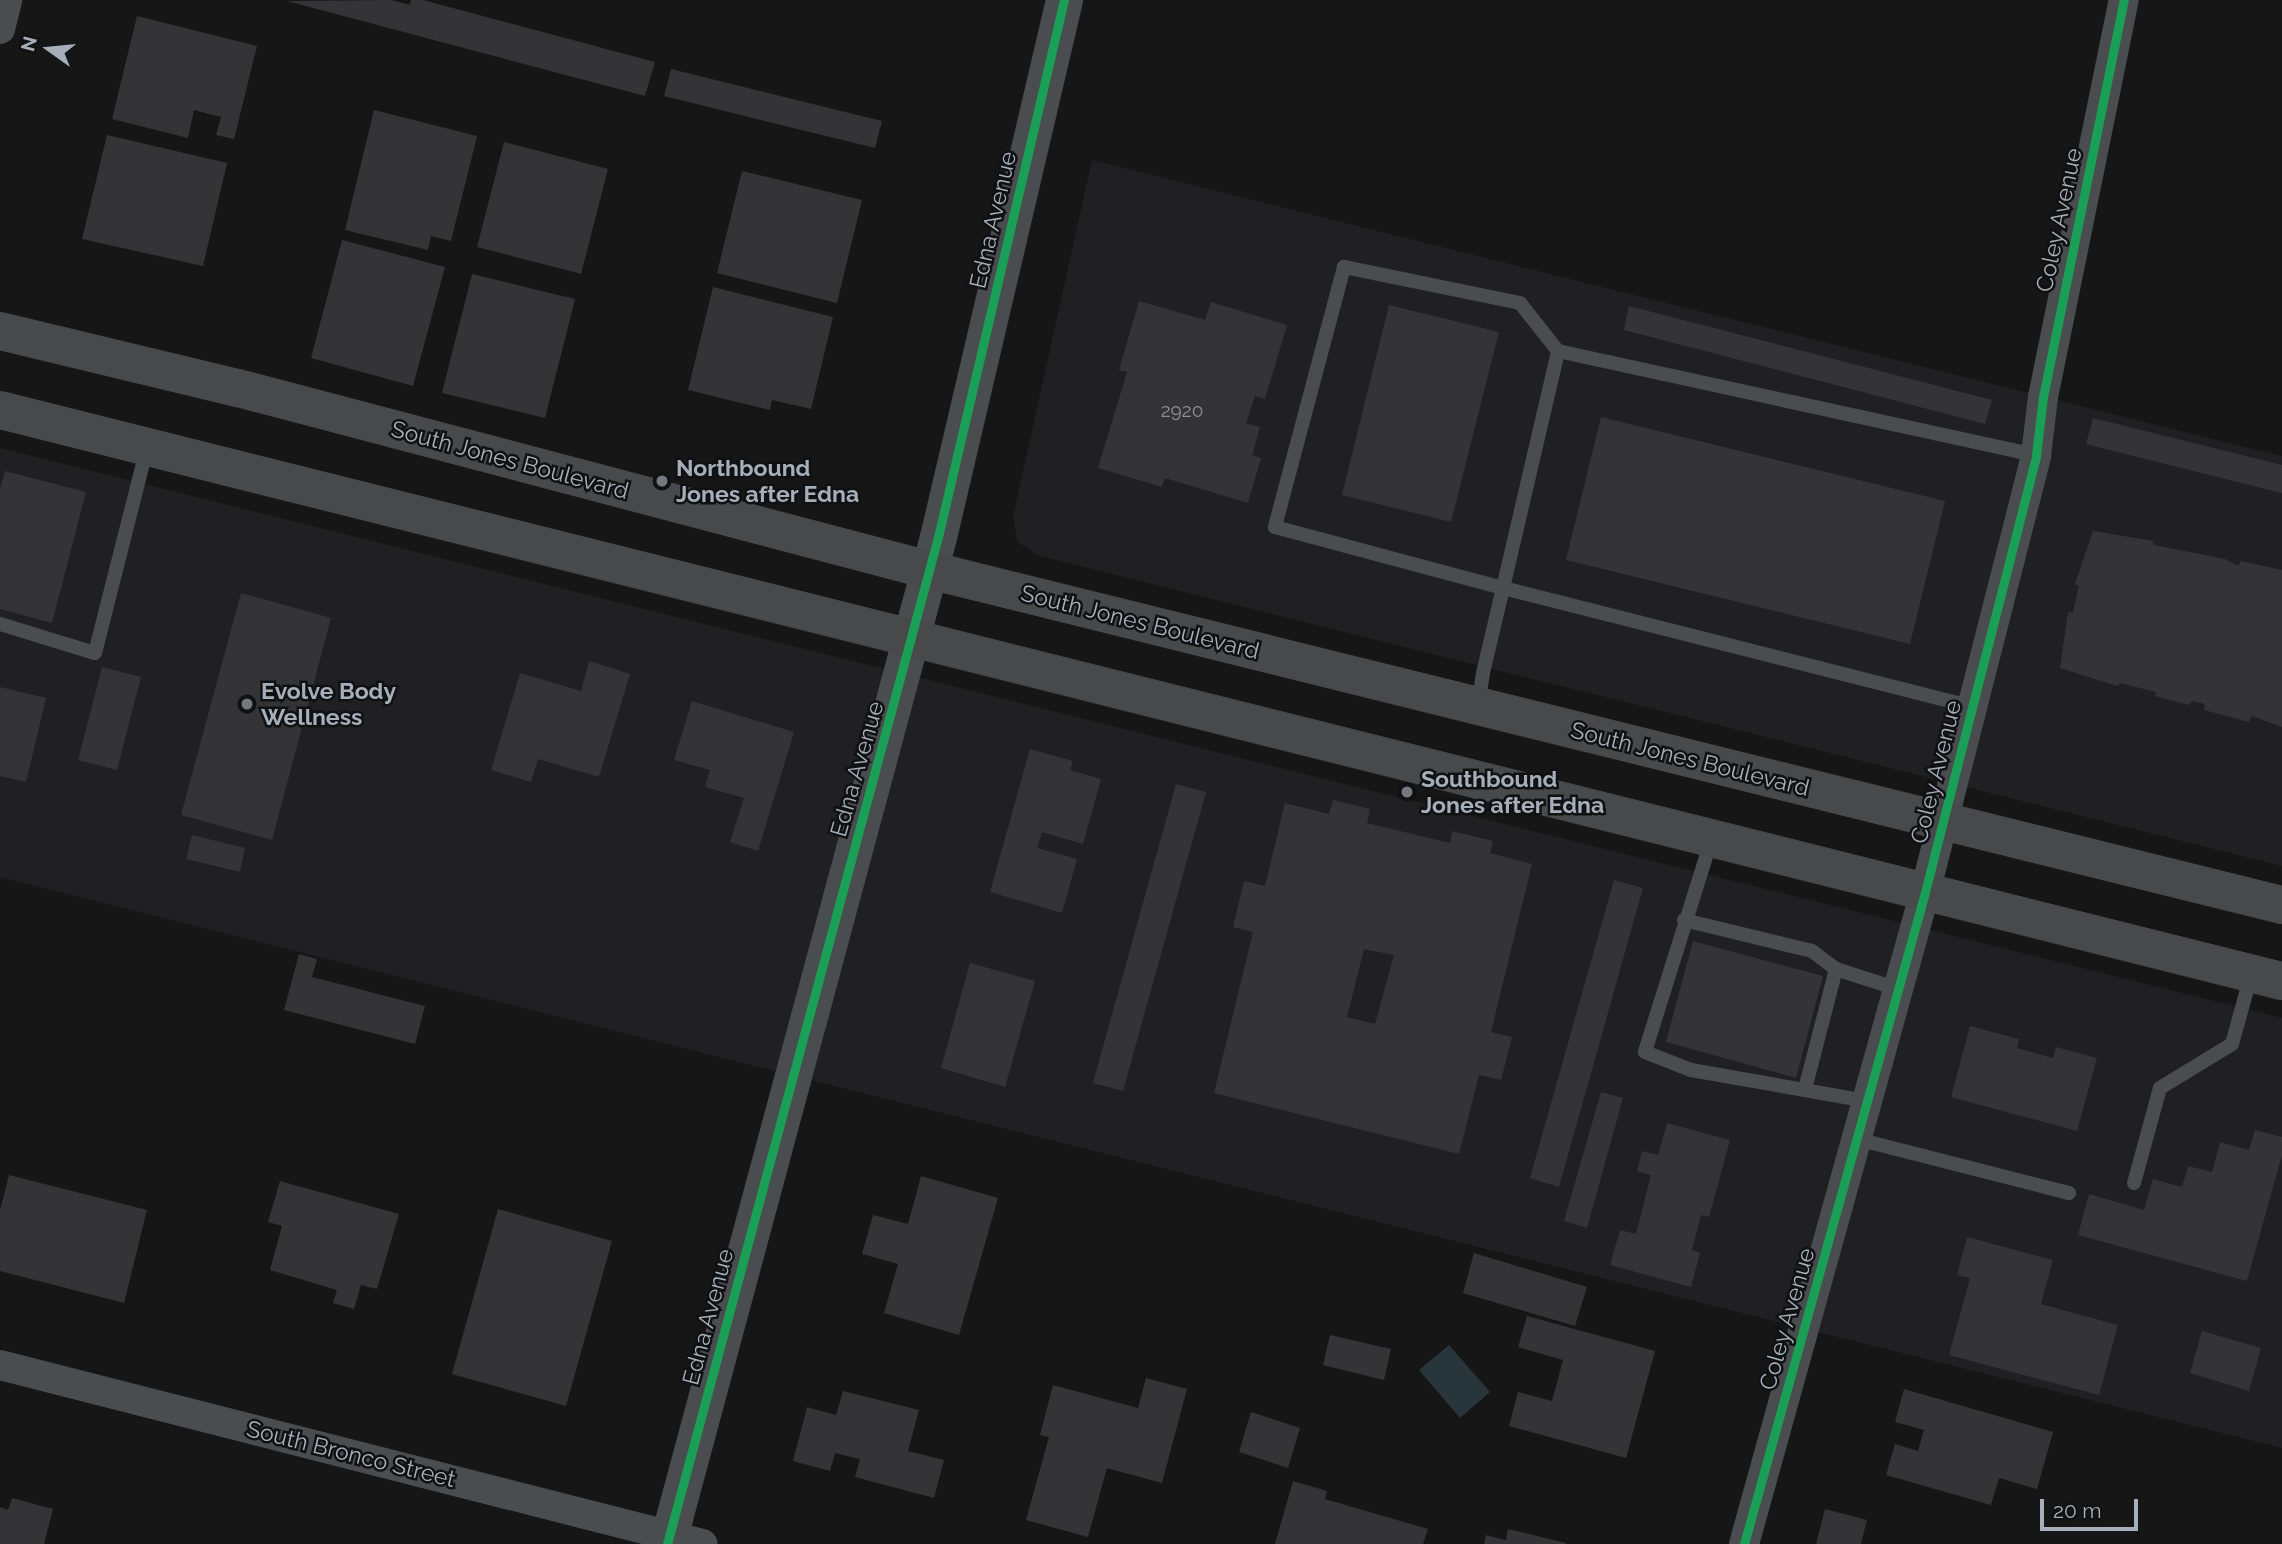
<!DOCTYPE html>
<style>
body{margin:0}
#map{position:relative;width:2282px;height:1544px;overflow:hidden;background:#161617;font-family:Raleway,sans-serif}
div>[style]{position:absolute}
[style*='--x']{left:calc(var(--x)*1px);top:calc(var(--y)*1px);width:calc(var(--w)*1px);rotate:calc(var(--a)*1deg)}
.built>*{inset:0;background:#202023}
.water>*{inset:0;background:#28353a}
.building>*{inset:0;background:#343436}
.service>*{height:14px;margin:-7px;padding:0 7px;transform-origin:7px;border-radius:7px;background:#4a4d50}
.minor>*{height:30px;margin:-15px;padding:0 15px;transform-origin:15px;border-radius:15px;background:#4a4d50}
.tertiary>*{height:37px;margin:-18.5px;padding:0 18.5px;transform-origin:18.5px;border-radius:18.5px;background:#4a4d50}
.primary>*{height:38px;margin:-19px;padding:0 19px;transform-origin:19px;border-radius:19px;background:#48494b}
.cycleway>*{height:9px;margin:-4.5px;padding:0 4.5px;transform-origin:4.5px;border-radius:4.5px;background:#1a9f57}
.dots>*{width:19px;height:19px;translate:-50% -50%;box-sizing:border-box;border:4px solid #101113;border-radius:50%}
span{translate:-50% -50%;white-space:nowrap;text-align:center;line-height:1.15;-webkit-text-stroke:5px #101113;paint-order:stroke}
.number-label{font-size:19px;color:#8a9098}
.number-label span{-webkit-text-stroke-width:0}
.street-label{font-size:23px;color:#a6afb9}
.poi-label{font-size:23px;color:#a6afb9;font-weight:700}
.left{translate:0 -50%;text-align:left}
.north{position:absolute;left:14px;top:14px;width:70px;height:70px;-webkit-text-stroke:5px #101113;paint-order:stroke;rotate:285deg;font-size:19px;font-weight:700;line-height:28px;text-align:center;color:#a6afb9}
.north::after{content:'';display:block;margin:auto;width:24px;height:32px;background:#a6afb9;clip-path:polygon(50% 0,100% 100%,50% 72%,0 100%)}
.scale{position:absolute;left:2040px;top:1499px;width:98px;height:32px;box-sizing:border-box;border:4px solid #a6afb9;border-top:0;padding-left:9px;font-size:21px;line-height:24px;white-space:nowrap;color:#a6afb9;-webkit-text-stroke:5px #101113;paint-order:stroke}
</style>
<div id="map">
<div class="built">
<div style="clip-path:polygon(1092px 160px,2282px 456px,2282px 866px,1037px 555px,1018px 542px,1013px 517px)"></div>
<div style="clip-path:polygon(0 448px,2282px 1018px,2282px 1448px,0 877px)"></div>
</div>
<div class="water">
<div style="clip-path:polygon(1449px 1345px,1490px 1392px,1460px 1418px,1419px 1370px)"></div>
</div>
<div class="building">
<div style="clip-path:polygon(391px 0,410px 5px,411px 0,423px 0,655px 62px,645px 96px,287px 1px)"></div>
<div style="clip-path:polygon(137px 16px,257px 46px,234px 139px,216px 135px,221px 117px,194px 110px,188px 138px,112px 119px)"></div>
<div style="clip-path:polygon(671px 69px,882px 121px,875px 148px,664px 96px)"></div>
<div style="clip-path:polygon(374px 110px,477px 136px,451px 241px,431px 236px,428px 250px,345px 230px)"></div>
<div style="clip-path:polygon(107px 135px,227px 163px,203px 266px,82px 239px)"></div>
<div style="clip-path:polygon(504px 142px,608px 169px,581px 274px,477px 247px)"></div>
<div style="clip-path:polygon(742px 171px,862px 200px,837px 303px,717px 273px)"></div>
<div style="clip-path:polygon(342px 240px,445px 267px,413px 386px,311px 358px)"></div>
<div style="clip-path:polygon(472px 274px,575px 299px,545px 418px,442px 393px)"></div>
<div style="clip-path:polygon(713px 287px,833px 317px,811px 409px,772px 400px,770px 410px,688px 390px)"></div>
<div style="clip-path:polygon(1139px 301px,1205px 320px,1211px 302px,1287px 325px,1265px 399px,1255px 396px,1246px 423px,1260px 427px,1252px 455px,1261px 458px,1248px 503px,1165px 478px,1162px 487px,1098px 468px,1127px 372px,1119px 370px)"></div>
<div style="clip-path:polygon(1389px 305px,1499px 332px,1451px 522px,1342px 495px)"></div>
<div style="clip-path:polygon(1629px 306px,1992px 400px,1985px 424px,1624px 330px)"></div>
<div style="clip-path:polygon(1601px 417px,1945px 501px,1910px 644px,1566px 560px)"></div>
<div style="clip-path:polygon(2093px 418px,2282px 465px,2282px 493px,2086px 444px)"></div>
<div style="clip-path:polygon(5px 471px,86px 492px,52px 623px,0 609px,0 489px)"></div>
<div style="clip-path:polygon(2093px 531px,2153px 541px,2154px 545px,2225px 559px,2238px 566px,2241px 561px,2282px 570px,2282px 727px,2252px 716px,2249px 722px,2204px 710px,2205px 704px,2192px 701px,2189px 705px,2155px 696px,2156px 692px,2120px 683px,2117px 686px,2060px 668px,2068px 612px,2073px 613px,2079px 586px,2075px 584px)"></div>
<div style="clip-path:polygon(241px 593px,331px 618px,272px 840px,181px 815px)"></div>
<div style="clip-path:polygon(589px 661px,630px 674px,599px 777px,538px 759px,531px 782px,491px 770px,520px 673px,581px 691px)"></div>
<div style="clip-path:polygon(102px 667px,141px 677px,117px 770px,78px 760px)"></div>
<div style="clip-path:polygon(0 687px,46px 698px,26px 782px,0 776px)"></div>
<div style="clip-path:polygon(692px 701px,794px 732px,758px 851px,730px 842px,744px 798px,705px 787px,710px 770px,674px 760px)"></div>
<div style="clip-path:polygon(1030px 749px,1073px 761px,1070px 770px,1101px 779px,1083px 844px,1042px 832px,1037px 848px,1077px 859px,1062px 913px,990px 892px)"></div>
<div style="clip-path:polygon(1176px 784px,1206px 792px,1123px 1091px,1093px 1083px)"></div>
<div style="clip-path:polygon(evenodd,1333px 800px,1370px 809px,1367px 823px,1450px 843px,1452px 831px,1493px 841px,1490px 853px,1532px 864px,1491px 1032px,1512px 1037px,1501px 1080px,1479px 1075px,1459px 1154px,1214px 1093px,1253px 932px,1233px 927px,1244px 881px,1265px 886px,1285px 803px,1329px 814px,1333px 800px,1364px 949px,1394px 955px,1375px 1024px,1347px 1017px,1364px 949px)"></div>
<div style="clip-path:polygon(192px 835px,245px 848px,240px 872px,186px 859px)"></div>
<div style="clip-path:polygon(1614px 880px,1643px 888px,1559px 1187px,1530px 1178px)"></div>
<div style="clip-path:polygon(1693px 941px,1823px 976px,1796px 1078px,1666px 1042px)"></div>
<div style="clip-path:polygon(299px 954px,317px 959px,312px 977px,425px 1006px,415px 1044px,284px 1010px)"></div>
<div style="clip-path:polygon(970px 963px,1035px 981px,1005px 1087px,941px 1068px)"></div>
<div style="clip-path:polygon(1970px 1026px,2019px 1039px,2017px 1048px,2053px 1058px,2056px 1047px,2097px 1058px,2077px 1131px,1951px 1097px)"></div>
<div style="clip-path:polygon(1601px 1092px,1623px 1098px,1587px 1228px,1564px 1221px)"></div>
<div style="clip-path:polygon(1667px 1123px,1730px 1140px,1709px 1217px,1701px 1215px,1692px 1250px,1700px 1253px,1691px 1287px,1610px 1265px,1620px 1230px,1636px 1234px,1651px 1175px,1637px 1171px,1642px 1151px,1658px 1155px)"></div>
<div style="clip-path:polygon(2255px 1130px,2282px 1137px,2282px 1155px,2247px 1281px,2078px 1235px,2089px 1194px,2144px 1210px,2153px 1179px,2182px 1187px,2188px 1166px,2212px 1172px,2220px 1142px,2249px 1150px)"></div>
<div style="clip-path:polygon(9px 1175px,147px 1210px,124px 1303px,0 1271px,0 1210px)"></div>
<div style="clip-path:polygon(921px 1176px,998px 1198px,959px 1335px,884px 1313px,898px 1264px,862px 1254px,873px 1215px,908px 1224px)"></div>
<div style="clip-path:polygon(280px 1181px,399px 1214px,377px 1289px,361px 1285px,354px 1309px,333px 1303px,337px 1290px,270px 1270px,282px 1226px,268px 1222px)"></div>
<div style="clip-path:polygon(498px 1209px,612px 1241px,566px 1406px,452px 1374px)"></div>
<div style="clip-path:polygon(1967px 1237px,2053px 1260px,2041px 1304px,2118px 1325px,2099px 1395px,1949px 1355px,1970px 1278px,1957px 1275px)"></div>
<div style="clip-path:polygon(1474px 1253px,1587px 1287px,1575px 1326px,1463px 1293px)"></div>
<div style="clip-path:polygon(1527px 1316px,1655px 1351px,1626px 1458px,1509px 1426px,1518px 1392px,1552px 1401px,1563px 1360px,1518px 1347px)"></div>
<div style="clip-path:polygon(2202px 1331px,2261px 1348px,2249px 1391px,2190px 1373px)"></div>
<div style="clip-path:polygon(1330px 1335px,1391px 1349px,1384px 1380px,1323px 1365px)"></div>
<div style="clip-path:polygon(1146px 1378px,1187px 1389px,1162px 1483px,1107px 1468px,1088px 1537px,1026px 1520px,1049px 1437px,1040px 1435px,1053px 1385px,1138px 1408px)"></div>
<div style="clip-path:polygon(1904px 1389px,2053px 1432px,2037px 1489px,1999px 1478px,1991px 1505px,1886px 1475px,1895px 1444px,1918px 1451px,1924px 1430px,1895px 1422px)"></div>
<div style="clip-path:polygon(843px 1391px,919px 1410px,908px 1451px,944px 1460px,934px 1498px,855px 1477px,860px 1459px,835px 1453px,830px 1471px,793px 1461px,807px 1407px,836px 1415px)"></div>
<div style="clip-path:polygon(1251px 1412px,1300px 1428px,1288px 1468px,1239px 1452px)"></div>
<div style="clip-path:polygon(1293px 1481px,1327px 1491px,1325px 1499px,1428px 1529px,1423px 1544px,1275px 1544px)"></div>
<div style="clip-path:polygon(12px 1498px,53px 1509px,44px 1544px,0 1544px,0 1507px,8px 1510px)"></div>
<div style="clip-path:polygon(1825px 1509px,1867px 1520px,1861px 1544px,1816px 1544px)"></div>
<div style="clip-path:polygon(1508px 1529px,1566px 1543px,1566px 1544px,1484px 1544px,1486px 1535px,1506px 1540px)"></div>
</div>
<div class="service">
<div style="--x:1558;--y:351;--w:489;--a:12.3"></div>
<div style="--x:0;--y:624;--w:99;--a:17"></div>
<div style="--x:95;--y:653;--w:211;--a:-75.8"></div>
<div style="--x:1478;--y:705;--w:32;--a:-81"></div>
<div style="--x:1483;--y:673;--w:87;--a:-76.8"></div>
<div style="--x:1503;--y:588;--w:243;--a:-76.9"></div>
<div style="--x:1558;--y:351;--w:61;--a:-128.4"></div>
<div style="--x:1520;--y:303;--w:180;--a:-168.4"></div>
<div style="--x:1344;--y:267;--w:269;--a:104.9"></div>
<div style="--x:1275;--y:527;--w:236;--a:15"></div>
<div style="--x:1503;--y:588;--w:484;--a:14.2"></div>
<div style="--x:1711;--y:841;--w:221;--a:107.4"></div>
<div style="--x:1645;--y:1052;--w:49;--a:21.4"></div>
<div style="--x:1691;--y:1070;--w:179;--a:10"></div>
<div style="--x:1684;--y:920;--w:132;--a:13.6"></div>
<div style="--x:1812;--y:951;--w:30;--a:37"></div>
<div style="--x:1836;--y:969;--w:65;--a:17.9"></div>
<div style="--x:1805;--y:1089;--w:124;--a:-75.5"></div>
<div style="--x:1857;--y:1139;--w:219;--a:14.3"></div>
<div style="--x:2134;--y:1183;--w:98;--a:-74.7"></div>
<div style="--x:2160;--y:1088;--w:84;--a:-31.4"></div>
<div style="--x:2232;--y:1044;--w:72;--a:-74.6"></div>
</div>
<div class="minor">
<div style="--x:0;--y:29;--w:30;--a:-76"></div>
<div style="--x:0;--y:1365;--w:725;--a:14.29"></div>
<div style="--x:1744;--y:1544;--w:677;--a:-74.48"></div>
<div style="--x:1925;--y:892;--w:451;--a:-75.7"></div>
<div style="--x:2036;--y:455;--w:58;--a:-83.1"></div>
<div style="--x:2043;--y:397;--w:405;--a:-78.5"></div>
</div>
<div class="tertiary">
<div style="--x:667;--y:1544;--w:1043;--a:-74.94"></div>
<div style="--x:938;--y:537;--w:552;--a:-76.8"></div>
</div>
<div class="primary">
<div style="--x:0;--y:331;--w:245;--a:13.5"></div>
<div style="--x:238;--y:388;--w:715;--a:14.76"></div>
<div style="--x:929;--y:570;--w:1394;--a:13.91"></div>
<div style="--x:0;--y:410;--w:2352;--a:14.05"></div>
</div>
<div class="cycleway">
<div style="--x:667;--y:1544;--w:1043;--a:-74.94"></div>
<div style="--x:938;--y:537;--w:552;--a:-76.8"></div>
<div style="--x:1744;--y:1544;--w:677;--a:-74.48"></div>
<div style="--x:1925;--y:892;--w:451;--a:-75.7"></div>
<div style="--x:2036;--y:455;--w:58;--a:-83.1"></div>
<div style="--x:2043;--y:397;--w:405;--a:-78.5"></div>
</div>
<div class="dots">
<div style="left:662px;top:481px;background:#747980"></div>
<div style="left:247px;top:704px;background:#747980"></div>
<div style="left:1407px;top:792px;background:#747980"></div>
</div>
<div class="number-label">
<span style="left:1182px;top:411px">2920</span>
</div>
<div class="street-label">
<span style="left:993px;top:220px;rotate:-77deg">Edna Avenue</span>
<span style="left:2059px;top:220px;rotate:-78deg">Coley Avenue</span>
<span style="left:510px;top:460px;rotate:15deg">South Jones Boulevard</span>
<span style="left:1140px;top:622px;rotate:14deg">South Jones Boulevard</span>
<span style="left:1690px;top:759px;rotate:14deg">South Jones Boulevard</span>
<span style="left:857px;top:769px;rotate:-74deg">Edna Avenue</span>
<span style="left:1936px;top:772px;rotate:-76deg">Coley Avenue</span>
<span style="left:708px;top:1317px;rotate:-75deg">Edna Avenue</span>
<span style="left:1787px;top:1319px;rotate:-74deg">Coley Avenue</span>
<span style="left:351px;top:1454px;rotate:14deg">South Bronco Street</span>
</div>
<div class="poi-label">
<span class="left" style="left:676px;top:481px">Northbound<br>Jones after Edna</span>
<span class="left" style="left:261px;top:704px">Evolve Body<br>Wellness</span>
<span class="left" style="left:1421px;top:792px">Southbound<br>Jones after Edna</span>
</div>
<div class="north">N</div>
<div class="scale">20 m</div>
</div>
